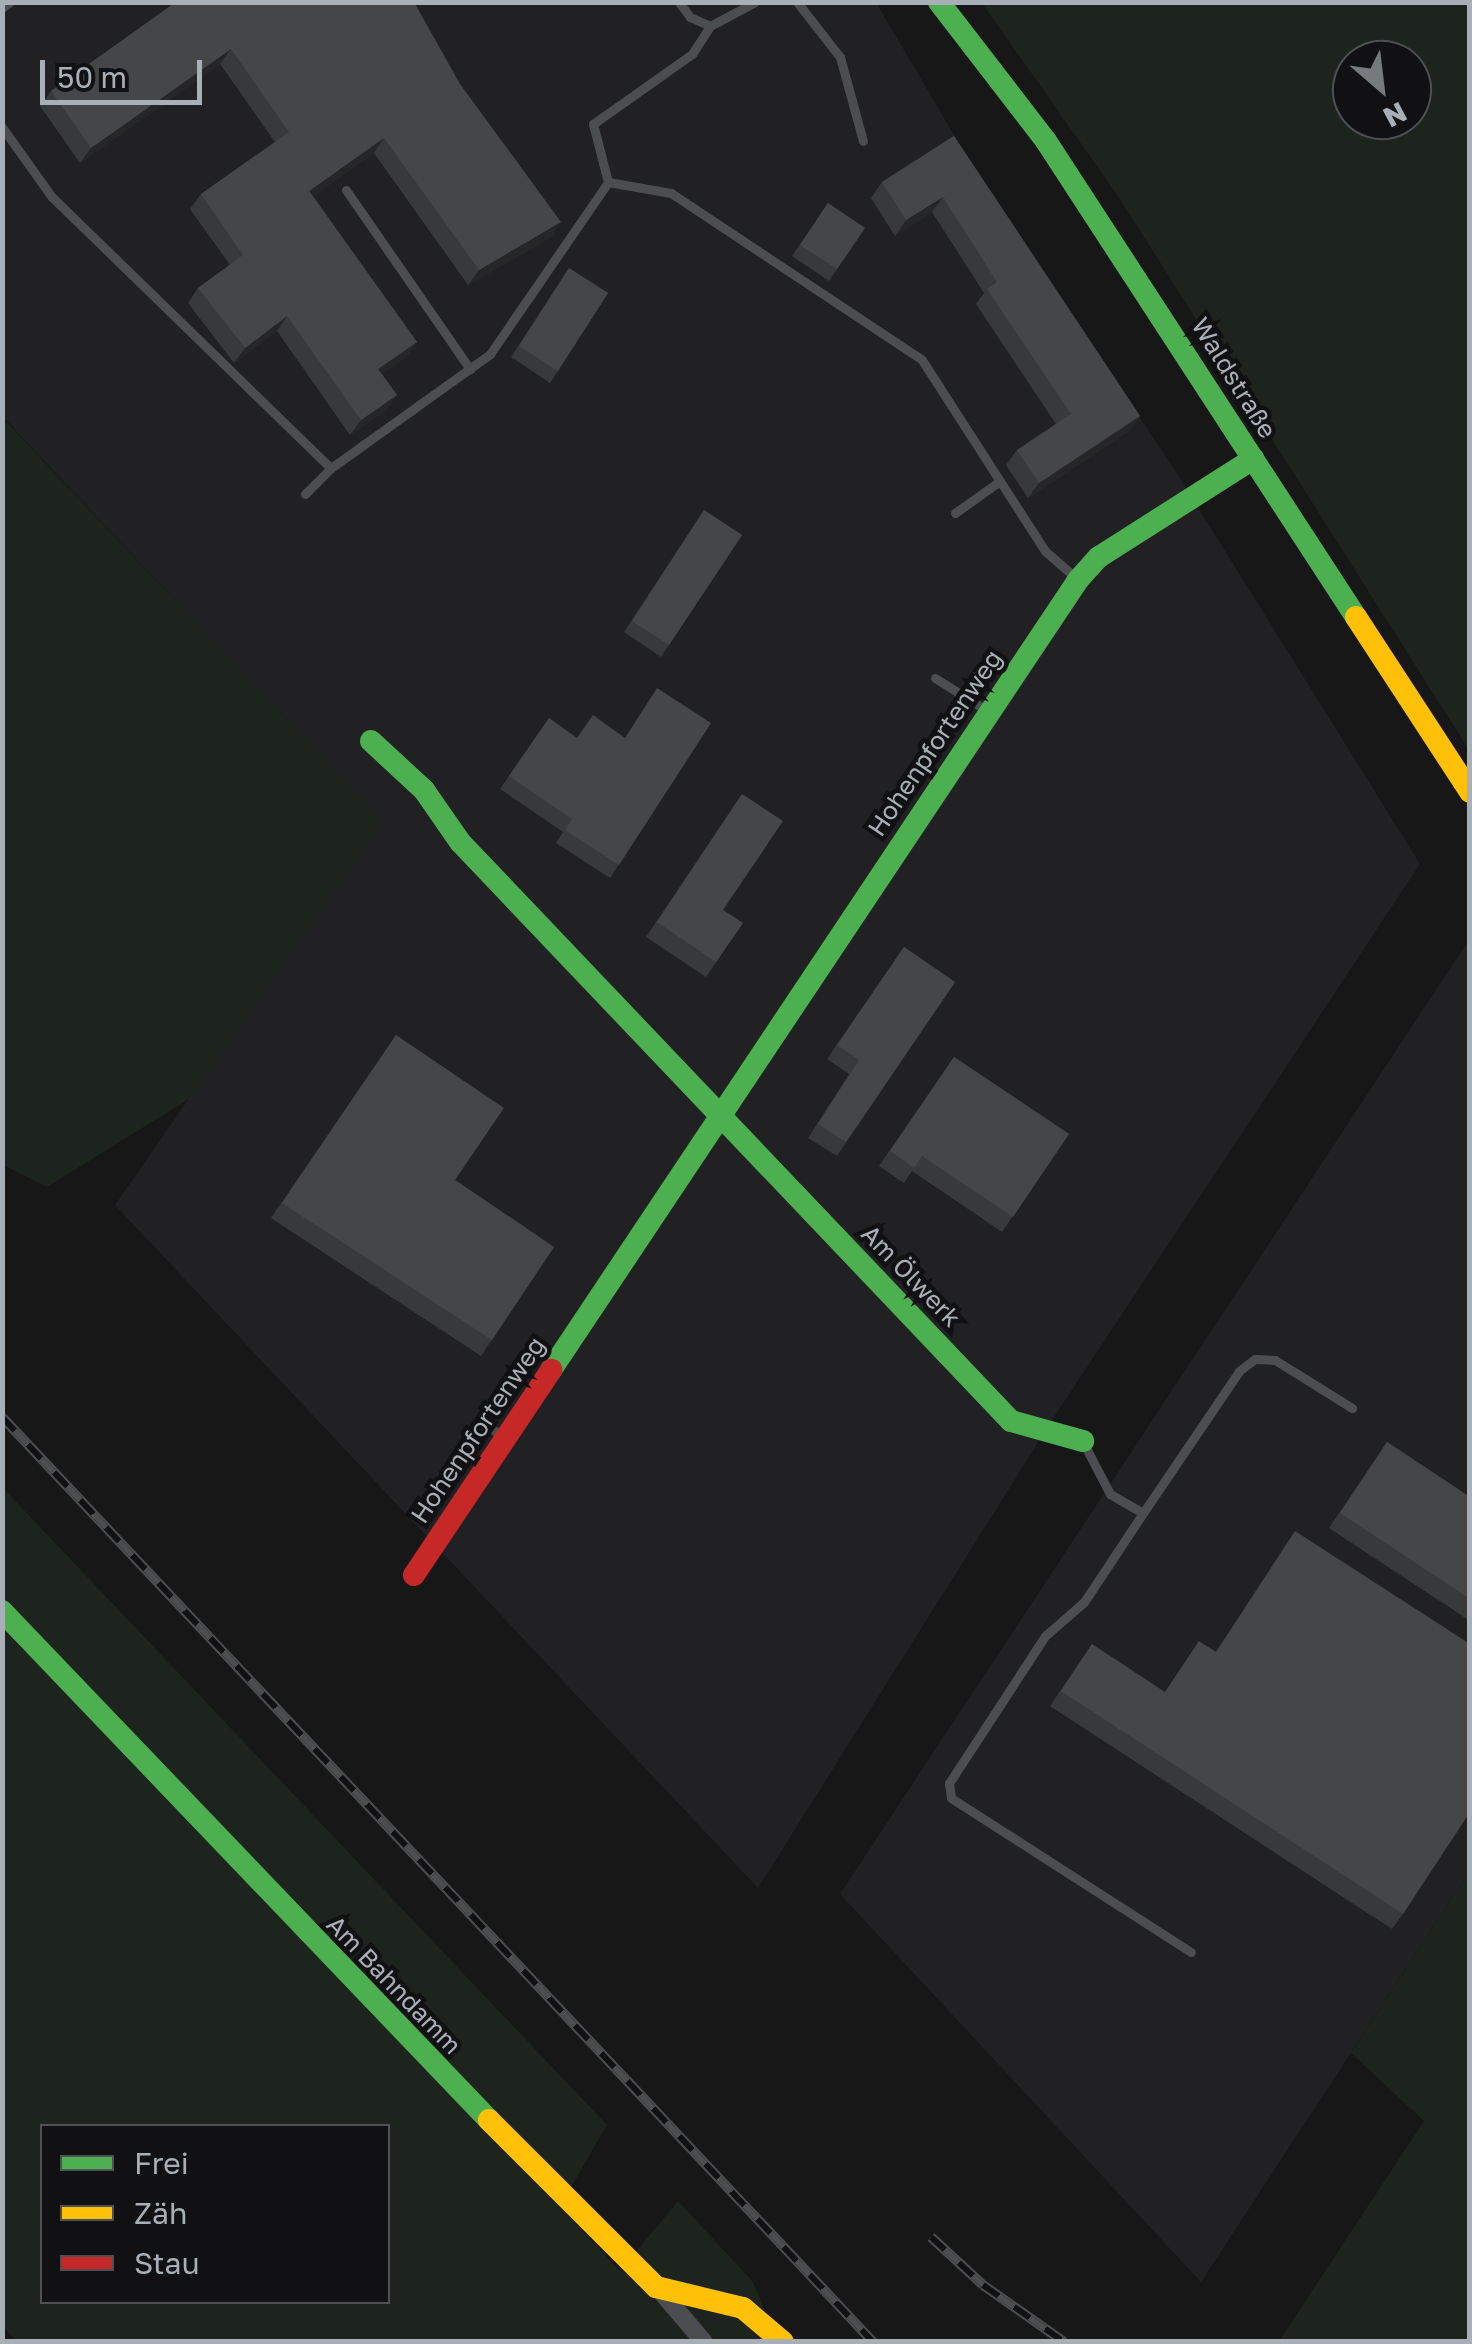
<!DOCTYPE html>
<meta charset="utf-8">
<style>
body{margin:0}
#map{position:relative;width:1472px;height:2344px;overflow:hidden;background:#171717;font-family:"Golos Text",sans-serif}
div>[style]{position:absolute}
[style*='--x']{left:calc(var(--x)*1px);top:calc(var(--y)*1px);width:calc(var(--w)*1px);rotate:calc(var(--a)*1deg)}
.built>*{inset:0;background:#212123}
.green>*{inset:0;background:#1d241d}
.lane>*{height:9px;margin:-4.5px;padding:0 4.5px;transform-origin:4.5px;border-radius:4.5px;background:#4b4d50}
.street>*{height:18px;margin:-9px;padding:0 9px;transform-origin:9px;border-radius:9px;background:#4b4d50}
.fast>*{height:22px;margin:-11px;padding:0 11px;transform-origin:11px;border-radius:11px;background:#4caf50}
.slow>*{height:22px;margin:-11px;padding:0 11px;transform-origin:11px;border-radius:11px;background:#ffc107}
.jam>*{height:22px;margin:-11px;padding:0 11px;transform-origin:11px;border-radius:11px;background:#c62828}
.rail>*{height:10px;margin-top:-5px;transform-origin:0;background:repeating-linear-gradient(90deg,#111113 0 19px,#4c4d4e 0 38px);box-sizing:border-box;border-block:2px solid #4c4d4e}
.wall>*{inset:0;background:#38393a}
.shaded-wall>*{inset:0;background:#262627}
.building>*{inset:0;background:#454648}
span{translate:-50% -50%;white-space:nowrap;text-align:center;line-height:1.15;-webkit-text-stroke:9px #111113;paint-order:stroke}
.street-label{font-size:25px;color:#a9afb7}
.frame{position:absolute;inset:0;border:5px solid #a9afb7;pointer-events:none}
.legend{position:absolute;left:40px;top:2124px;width:350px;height:180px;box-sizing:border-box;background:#111113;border:2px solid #4e5055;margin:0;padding:12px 18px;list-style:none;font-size:30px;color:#a9afb7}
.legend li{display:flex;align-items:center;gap:20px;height:50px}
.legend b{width:50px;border:2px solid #4e5055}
.north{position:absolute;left:1332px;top:40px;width:100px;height:100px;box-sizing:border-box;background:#111113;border:2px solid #4e5055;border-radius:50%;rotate:152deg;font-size:28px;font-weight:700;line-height:40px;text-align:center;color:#a9afb7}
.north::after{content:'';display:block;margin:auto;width:35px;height:45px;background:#767a7f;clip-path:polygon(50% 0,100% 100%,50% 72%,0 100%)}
.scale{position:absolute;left:40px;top:60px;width:162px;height:45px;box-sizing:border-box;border:5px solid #a9afb7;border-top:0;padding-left:12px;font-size:30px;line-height:35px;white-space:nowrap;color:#a9afb7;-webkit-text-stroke:8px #111113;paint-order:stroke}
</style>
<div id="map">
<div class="built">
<div style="clip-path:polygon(3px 3px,877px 4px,990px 196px,1174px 469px,1420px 864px,1056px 1414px,758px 1888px,115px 1205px,382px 821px,3px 417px)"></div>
<div style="clip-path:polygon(1469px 940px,1469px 1872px,1201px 2282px,840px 1894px)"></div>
</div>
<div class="green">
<div style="clip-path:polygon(evenodd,982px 3px,1469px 3px,1469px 750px,1118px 196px,982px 3px,1412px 60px,1412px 120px,1352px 120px,1352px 60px,1412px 60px)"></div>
<div style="clip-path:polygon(2px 417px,383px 821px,189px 1099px,47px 1187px,3px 1165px)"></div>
<div style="clip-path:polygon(evenodd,2px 1487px,607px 2125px,560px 2206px,620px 2271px,678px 2201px,753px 2282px,777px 2341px,16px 2341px,2px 2325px,2px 1487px,42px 2126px,388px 2126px,388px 2302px,42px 2302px,42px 2126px)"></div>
<div style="clip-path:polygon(1469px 1872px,1469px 2341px,1279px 2341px,1424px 2121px,1351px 2053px)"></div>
</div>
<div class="lane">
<div style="--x:679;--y:2;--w:19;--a:54"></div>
<div style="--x:690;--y:17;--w:22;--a:24"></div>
<div style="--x:710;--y:26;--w:51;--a:-28.1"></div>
<div style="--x:797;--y:2;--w:70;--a:52"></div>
<div style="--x:840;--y:57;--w:87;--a:74.7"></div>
<div style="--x:2;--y:8;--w:10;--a:-37"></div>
<div style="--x:2;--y:127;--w:86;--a:54.5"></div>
<div style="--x:52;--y:197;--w:389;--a:44.2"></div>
<div style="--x:331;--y:468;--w:196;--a:-35.6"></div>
<div style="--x:490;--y:354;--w:209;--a:-55.5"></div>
<div style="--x:608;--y:182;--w:60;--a:-104.5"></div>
<div style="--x:593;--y:124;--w:121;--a:-35.3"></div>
<div style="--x:692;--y:54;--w:33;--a:-57"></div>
<div style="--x:608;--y:182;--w:64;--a:9.9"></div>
<div style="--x:671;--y:193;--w:301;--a:33.6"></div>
<div style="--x:922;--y:360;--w:227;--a:57.2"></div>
<div style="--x:1045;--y:551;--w:40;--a:41"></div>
<div style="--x:346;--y:190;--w:218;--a:55.3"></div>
<div style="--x:305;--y:494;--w:37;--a:-45"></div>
<div style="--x:955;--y:513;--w:55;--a:-35.4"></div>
<div style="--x:935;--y:678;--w:60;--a:32.1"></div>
<div style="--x:482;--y:1422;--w:28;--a:35"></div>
<div style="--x:1084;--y:1444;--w:56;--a:62.5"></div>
<div style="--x:1110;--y:1494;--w:38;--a:30"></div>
<div style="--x:1143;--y:1513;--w:171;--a:-55.9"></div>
<div style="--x:1239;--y:1371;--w:20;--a:-37"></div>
<div style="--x:1255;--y:1359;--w:20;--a:3"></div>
<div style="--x:1275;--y:1360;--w:91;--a:31.9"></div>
<div style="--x:1143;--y:1513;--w:107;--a:123.5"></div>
<div style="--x:1084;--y:1602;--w:52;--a:138.9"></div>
<div style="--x:1045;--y:1636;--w:176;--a:123.1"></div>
<div style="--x:949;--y:1783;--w:15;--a:82"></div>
<div style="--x:951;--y:1798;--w:285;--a:32.7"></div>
</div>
<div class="street">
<div style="--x:657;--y:2287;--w:72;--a:49.5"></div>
</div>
<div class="fast">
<div style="--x:939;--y:2;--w:175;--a:52.4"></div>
<div style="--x:1046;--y:141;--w:568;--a:56.93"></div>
<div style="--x:371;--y:741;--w:72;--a:42.8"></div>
<div style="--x:424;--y:790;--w:63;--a:55.3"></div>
<div style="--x:460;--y:842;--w:799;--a:46.42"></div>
<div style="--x:1011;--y:1421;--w:75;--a:15.5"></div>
<div style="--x:551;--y:1370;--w:950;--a:-56.29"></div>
<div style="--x:1078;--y:580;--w:31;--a:-48"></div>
<div style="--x:1099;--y:557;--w:183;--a:-32.5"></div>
<div style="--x:2;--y:1611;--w:704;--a:46.27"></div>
</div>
<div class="slow">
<div style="--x:1356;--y:617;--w:209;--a:56.9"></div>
<div style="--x:489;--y:2120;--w:236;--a:45"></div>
<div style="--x:656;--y:2287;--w:89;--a:13.6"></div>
<div style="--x:743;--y:2308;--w:52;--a:40.4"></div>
</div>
<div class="jam">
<div style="--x:414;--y:1575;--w:247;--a:-56.2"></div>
</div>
<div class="rail">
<div style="--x:2;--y:1417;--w:1271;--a:46.72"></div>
<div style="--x:931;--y:2237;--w:71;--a:42.7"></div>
<div style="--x:983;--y:2285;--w:99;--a:35.1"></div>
</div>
<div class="wall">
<div style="clip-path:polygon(176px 2px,460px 84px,551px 237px,468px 285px,374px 153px,313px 196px,417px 342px,406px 357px,382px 374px,397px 395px,386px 410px,350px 435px,277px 331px,234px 363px,188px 303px,198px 288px,230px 265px,190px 209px,201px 194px,275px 142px,220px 64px,80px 163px,40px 106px,51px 91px)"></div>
<div style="clip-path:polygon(954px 136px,1140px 416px,1129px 431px,1028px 498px,1006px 465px,1017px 450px,1056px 424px,976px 304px,984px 293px,932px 212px,895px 236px,871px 198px,882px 182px)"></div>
<div style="clip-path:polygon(828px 203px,865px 228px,829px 281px,792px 256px)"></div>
<div style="clip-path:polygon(569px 268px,608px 293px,550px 383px,511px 357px)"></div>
<div style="clip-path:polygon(704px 510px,742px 535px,661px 657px,624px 632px)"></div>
<div style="clip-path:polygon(549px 718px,577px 738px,625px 738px,711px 723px,610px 878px,556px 843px,563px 832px,500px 789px)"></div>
<div style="clip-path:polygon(742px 794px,723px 910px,743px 923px,706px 977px,646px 937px)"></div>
<div style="clip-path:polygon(904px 947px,955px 982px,837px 1156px,808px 1138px,849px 1074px,827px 1059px)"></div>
<div style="clip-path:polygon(396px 1035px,455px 1180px,554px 1247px,481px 1356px,271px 1218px)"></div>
<div style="clip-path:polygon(954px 1057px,1069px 1134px,1002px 1232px,912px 1171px,904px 1183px,879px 1166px)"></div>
<div style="clip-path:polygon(1387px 1442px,1470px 1497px,1470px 1621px,1329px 1528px)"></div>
<div style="clip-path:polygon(1092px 1644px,1403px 1914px,1392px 1929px,1050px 1706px)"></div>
</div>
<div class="shaded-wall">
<div style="clip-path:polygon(231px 49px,220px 64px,80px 163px,91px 148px)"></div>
<div style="clip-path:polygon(384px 138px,374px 153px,299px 206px,309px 191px)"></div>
<div style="clip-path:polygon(943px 197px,932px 212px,895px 236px,906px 220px)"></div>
<div style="clip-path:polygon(561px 222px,551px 237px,468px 285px,479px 270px)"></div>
<div style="clip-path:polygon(287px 316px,277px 331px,234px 363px,245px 348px)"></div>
<div style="clip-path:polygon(417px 342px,406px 357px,368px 384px,378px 369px)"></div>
<div style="clip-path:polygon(397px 395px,386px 410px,350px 435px,361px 420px)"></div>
<div style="clip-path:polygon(1140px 416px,1129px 431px,1028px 498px,1039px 483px)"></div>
</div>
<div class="building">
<div style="clip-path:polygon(176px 2px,414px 2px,460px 84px,561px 222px,479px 270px,384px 138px,309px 191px,417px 342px,378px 369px,397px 395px,361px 420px,287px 316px,245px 348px,198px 288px,243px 255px,201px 194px,289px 132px,231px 49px,91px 148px,51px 91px)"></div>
<div style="clip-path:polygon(954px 136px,1140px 416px,1039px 483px,1017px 450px,1071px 414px,987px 289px,997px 282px,943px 197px,906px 220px,882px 182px)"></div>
<div style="clip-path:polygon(828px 203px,865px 228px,837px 269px,800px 245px)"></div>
<div style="clip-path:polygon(569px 268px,608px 293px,558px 371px,519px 346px)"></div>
<div style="clip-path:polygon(704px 510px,742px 535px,669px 645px,632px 621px)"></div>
<div style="clip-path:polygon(657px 688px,711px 723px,619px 865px,565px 830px,572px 819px,509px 776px,549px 718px,577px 738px,593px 715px,625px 738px)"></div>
<div style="clip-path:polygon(742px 794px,783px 821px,723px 910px,743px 923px,716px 962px,657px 922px)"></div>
<div style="clip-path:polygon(904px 947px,955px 982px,846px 1142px,818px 1124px,859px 1060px,837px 1045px)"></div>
<div style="clip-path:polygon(396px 1035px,504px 1108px,455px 1180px,554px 1247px,492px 1340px,282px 1203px)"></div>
<div style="clip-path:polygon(954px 1057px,1069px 1134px,1013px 1217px,922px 1156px,914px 1168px,890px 1151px)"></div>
<div style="clip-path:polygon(1387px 1442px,1470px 1497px,1470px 1599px,1340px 1513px)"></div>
<div style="clip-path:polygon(1295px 1531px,1470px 1644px,1470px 1812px,1403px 1914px,1061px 1691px,1092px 1644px,1165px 1692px,1199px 1641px,1216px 1652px)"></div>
</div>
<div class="street-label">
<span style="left:1234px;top:378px;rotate:58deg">Waldstraße</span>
<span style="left:935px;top:743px;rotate:-56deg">Hohenpfortenweg</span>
<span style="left:911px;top:1276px;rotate:46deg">Am Ölwerk</span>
<span style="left:478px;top:1430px;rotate:-56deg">Hohenpfortenweg</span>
<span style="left:394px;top:1985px;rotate:46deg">Am Bahndamm</span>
</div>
<div class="frame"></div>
<ul class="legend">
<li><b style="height:12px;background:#4caf50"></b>Frei</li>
<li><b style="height:12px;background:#ffc107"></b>Zäh</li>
<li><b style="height:12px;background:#c62828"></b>Stau</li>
</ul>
<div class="north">N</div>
<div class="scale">50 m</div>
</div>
